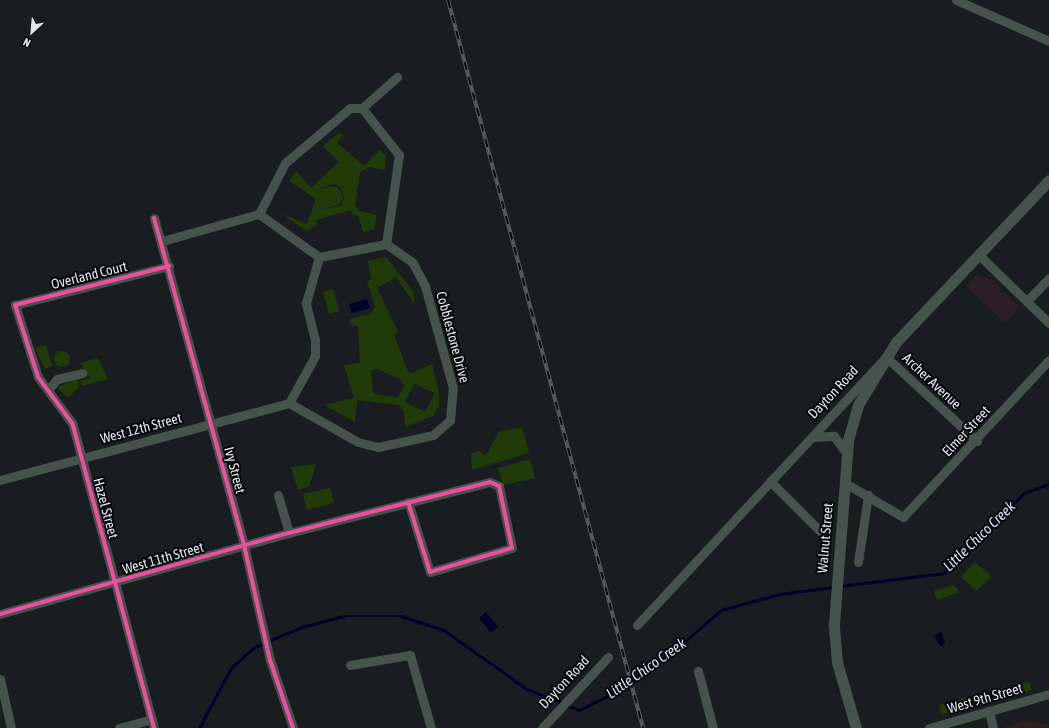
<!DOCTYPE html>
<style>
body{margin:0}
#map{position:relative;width:1049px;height:728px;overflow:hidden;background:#191d22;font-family:"Asap Condensed",sans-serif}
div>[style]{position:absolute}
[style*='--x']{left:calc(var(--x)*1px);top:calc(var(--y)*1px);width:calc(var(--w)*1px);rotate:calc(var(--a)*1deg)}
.commercial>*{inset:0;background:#2c1e25}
.industrial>*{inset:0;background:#2e1e1c}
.green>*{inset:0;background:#213b08}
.round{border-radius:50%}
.water>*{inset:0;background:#020329}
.stream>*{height:2.5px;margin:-1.25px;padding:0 1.25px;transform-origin:1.25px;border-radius:1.25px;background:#020329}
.minor>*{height:9px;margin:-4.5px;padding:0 4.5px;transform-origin:4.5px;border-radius:4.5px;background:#46534d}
.tertiary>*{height:11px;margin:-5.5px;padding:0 5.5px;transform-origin:5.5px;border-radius:5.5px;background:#46534d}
.rail>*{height:4px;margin-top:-2px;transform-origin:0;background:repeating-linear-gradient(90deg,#05070b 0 8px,#565f5e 0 16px);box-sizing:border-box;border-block:1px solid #565f5e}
.cycleway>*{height:4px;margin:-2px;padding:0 2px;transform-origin:2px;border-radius:2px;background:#ef4d9e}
span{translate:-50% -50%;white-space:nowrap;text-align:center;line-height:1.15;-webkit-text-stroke:4px #05070b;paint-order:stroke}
.street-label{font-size:14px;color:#e2e8ef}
.water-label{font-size:15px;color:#d7e1f5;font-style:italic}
.north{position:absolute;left:12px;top:12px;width:40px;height:40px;-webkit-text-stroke:3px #05070b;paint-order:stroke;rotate:206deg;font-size:11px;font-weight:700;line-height:16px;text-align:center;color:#e2e8ef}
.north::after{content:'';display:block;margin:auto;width:14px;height:18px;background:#e2e8ef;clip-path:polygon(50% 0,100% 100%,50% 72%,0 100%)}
</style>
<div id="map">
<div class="commercial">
<div style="clip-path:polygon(977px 274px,993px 281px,1020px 307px,1005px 323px,966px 286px)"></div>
</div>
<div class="industrial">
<div style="clip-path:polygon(1026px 720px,1049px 725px,1049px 728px,1003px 728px)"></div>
</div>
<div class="green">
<div style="clip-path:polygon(evenodd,339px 133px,343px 135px,337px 143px,364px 166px,379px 150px,386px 155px,385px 170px,369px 167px,360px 172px,355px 205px,359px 211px,377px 215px,374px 229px,363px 232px,358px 215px,353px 216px,351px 210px,316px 220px,317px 225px,306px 231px,282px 214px,307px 224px,316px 199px,289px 181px,296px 171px,311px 188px,339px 162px,323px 146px,339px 133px,334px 184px,341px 188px,344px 198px,341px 205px,314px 212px,339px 204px,343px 199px,340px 189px,334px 186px,312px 191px,334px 184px)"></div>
<div style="clip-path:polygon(evenodd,386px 257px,413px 291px,415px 305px,396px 277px,377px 288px,398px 332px,394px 335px,409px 374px,432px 364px,439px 392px,439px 405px,433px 416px,405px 427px,404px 412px,399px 405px,357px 400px,355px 422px,324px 405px,354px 398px,344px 365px,360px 363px,358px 326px,351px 326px,350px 319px,371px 314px,375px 306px,367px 282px,371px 279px,368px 261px,386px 257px,377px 369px,400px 379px,404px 385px,398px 398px,373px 393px,371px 371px,377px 369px,386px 257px,414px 384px,435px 393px,425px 412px,405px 402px,414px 384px)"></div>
<div style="clip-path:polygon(333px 289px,339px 311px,329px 314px,323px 292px)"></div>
<div style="clip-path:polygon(46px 345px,52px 366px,45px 369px,35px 348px)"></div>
<div class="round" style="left:54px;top:351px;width:16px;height:16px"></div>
<div style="clip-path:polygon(98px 358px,108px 379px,82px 386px,81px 381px,90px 378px,80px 363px)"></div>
<div style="clip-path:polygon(78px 379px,80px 386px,68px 398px,57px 387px)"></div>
<div style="clip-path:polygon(522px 427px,529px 453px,472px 470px,471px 454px,479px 451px,486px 455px,499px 432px)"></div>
<div style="clip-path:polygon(530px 459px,535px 478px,503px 485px,498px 468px)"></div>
<div style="clip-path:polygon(316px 464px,309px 487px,298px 490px,291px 467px)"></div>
<div style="clip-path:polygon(330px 488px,334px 503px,307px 510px,303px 494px)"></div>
<div style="clip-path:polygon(975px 562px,991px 576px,977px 591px,961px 577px)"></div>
<div style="clip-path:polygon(953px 585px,958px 589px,957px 593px,937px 600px,934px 591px)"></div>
<div style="clip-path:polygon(1029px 682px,1032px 690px,999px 700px,1000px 693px,994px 690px)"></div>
<div style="clip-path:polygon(971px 696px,974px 706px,941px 715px,939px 705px)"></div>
</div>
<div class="water">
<div style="clip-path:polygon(367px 299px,370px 308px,351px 313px,349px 304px)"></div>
<div style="clip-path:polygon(486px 612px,498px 627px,491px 633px,479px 618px)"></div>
<div style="clip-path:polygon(941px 631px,945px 643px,941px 647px,934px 636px)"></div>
</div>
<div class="stream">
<div style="--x:840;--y:586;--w:105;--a:-7.1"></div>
<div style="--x:944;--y:573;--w:113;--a:-45"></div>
<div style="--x:1024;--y:493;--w:27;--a:-20"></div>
<div style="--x:269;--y:641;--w:36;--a:-23"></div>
<div style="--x:302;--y:627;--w:43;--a:-14.7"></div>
<div style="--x:344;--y:616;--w:57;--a:0"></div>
<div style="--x:401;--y:616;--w:45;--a:18"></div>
<div style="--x:444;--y:630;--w:102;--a:35.4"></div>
<div style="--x:527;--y:689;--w:38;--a:22"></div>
<div style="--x:566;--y:705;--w:14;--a:21"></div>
<div style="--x:579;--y:710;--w:46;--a:-26"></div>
<div style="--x:620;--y:690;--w:67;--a:-35.8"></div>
<div style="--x:674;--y:651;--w:62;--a:-41.1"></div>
<div style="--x:721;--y:610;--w:61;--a:-15.2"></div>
<div style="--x:780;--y:594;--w:53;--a:-7.5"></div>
<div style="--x:199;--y:728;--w:68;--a:-61.9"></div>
<div style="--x:231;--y:668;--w:30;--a:-42"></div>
<div style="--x:253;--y:648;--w:12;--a:-24"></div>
</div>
<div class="minor">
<div style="--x:956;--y:0;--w:102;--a:23.8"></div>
<div style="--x:362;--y:108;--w:47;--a:-41.5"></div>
<div style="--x:154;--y:218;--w:339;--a:74.6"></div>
<div style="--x:244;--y:545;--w:118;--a:77.3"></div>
<div style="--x:270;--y:660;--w:72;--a:71.3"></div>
<div style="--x:162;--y:241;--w:101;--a:-15.6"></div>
<div style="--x:259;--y:214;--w:57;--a:-63"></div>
<div style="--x:285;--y:163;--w:85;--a:-40.2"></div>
<div style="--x:350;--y:108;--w:12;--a:0"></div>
<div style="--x:362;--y:108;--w:60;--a:51.8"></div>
<div style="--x:399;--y:155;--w:90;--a:98.3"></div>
<div style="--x:386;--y:244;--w:68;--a:169"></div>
<div style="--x:319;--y:257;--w:74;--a:-144.4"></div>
<div style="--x:979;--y:255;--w:98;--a:44.2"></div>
<div style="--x:1027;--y:301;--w:32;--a:-46"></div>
<div style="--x:48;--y:390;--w:14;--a:-51"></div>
<div style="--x:57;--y:379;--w:26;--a:-13"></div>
<div style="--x:289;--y:403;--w:79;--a:29.5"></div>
<div style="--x:358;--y:442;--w:21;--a:14"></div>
<div style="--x:378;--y:447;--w:56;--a:-12.3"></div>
<div style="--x:433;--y:435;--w:23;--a:-41"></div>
<div style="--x:450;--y:420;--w:32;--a:-85"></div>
<div style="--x:453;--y:388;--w:106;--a:-105.4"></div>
<div style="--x:425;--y:286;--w:27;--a:-118"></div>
<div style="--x:412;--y:262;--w:32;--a:-145"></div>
<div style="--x:289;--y:403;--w:54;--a:-61"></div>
<div style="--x:315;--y:356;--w:16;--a:-90"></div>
<div style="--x:315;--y:340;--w:38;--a:-104"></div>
<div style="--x:306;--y:303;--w:48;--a:-74.2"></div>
<div style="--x:812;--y:437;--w:22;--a:-3"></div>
<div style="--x:834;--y:436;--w:22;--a:54"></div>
<div style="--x:0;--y:480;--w:299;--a:-14.9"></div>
<div style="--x:770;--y:481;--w:71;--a:45"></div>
<div style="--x:845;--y:483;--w:67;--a:30.4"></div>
<div style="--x:903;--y:517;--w:214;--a:-47.1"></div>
<div style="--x:278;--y:495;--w:40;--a:74"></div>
<div style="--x:858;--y:562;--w:68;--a:-81.5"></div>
<div style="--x:0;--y:614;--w:300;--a:-15.7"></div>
<div style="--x:289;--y:533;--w:60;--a:-14.5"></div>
<div style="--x:347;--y:518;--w:147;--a:-14.1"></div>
<div style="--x:490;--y:482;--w:10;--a:24"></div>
<div style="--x:499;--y:486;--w:63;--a:78.2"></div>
<div style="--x:512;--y:548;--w:85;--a:163.7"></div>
<div style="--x:430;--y:572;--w:73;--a:-107.4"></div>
<div style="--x:637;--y:625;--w:366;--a:-47.1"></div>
<div style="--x:886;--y:357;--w:124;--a:42.7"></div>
<div style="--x:350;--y:665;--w:61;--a:-9.5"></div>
<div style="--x:410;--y:655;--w:76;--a:74"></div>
<div style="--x:698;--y:671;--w:59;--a:75.3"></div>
<div style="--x:0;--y:679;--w:50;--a:77.3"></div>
<div style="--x:989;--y:711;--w:17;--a:77"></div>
<div style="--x:119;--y:728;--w:34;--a:-15"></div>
<div style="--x:154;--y:728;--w:316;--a:-105"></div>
<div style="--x:72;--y:423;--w:57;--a:-126.5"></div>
<div style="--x:38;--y:377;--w:76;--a:-107.7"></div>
<div style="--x:15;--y:305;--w:159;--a:-14.2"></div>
<div style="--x:542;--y:728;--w:97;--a:-47.1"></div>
<div style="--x:929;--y:728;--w:125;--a:-15.8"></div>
</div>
<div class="tertiary">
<div style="--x:856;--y:728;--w:69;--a:-106.1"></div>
<div style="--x:837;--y:662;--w:38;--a:-95"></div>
<div style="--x:834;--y:624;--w:185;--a:-85.6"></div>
<div style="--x:848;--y:440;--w:36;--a:-74"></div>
<div style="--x:858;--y:405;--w:74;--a:-58.9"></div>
<div style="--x:896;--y:342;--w:223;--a:-46.6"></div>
</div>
<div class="rail">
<div style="--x:448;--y:0;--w:754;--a:75"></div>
</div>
<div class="cycleway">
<div style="--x:154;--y:218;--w:339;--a:74.6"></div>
<div style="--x:244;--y:545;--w:118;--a:77.3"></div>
<div style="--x:270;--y:660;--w:72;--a:71.3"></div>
<div style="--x:0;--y:614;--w:300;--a:-15.7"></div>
<div style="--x:289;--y:533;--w:60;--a:-14.5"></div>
<div style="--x:347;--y:518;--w:147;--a:-14.1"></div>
<div style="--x:490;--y:482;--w:10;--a:24"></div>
<div style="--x:499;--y:486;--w:63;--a:78.2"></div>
<div style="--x:512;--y:548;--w:85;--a:163.7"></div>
<div style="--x:430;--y:572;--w:73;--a:-107.4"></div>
<div style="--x:154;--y:728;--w:316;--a:-105"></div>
<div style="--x:72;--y:423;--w:57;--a:-126.5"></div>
<div style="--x:38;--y:377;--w:76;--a:-107.7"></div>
<div style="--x:15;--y:305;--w:159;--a:-14.2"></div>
</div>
<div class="street-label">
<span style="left:89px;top:275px;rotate:-14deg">Overland Court</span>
<span style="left:453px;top:337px;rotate:75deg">Cobblestone Drive</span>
<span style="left:932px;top:381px;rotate:43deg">Archer Avenue</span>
<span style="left:833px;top:392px;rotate:-47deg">Dayton Road</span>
<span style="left:141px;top:428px;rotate:-15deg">West 12th Street</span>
<span style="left:966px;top:431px;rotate:-47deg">Elmer Street</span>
<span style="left:235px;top:470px;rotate:75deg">Ivy Street</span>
<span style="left:106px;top:508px;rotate:75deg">Hazel Street</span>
<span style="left:825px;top:538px;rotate:-85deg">Walnut Street</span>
<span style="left:163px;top:558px;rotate:-16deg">West 11th Street</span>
<span style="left:564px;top:682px;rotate:-47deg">Dayton Road</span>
<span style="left:985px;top:698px;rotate:-16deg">West 9th Street</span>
</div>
<div class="water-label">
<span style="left:979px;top:536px;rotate:-44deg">Little Chico Creek</span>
<span style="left:646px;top:668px;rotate:-35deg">Little Chico Creek</span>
</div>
<div class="north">N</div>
</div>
